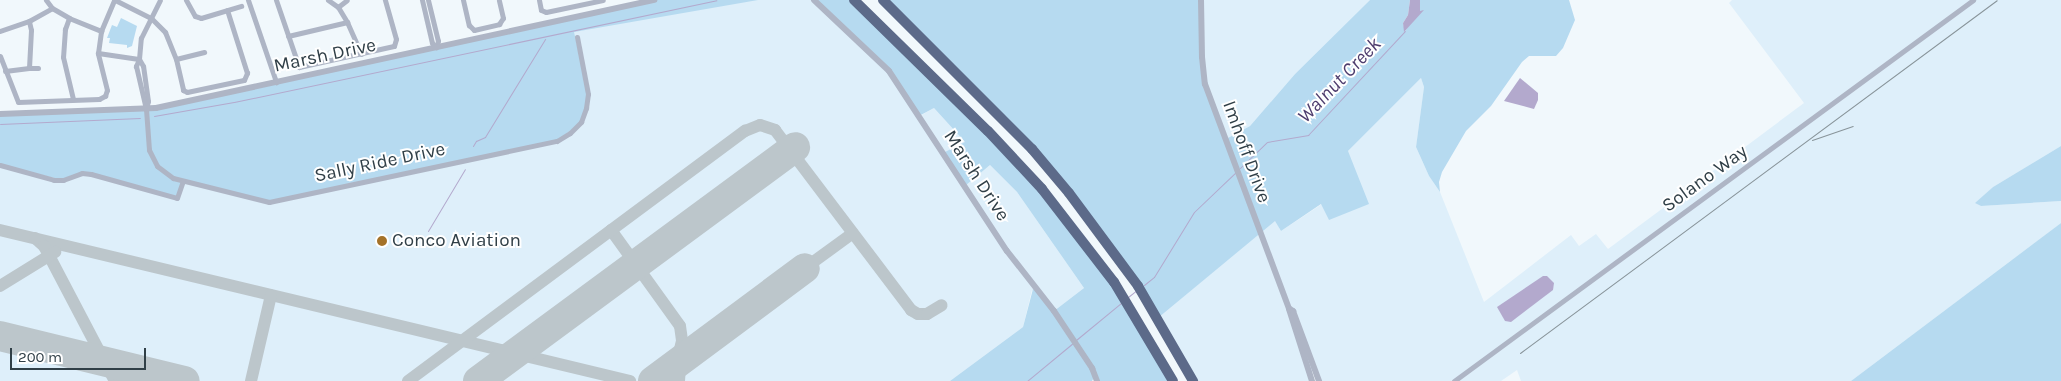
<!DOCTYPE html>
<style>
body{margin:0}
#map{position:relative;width:2061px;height:381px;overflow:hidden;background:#f1f8fc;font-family:Karla,sans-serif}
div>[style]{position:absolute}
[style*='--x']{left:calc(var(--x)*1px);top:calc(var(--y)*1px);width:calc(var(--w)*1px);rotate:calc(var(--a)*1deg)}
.built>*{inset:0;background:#deeffa}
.green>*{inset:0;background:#b6daf0}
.water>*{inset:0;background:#b3a9cd}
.stream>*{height:1px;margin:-0.5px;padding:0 0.5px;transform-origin:0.5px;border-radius:0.5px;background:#b3a9cd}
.taxiway>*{height:12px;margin:-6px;padding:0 6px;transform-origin:6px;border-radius:6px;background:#bcc6cb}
.runway>*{height:30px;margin:-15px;padding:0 15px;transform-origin:15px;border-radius:15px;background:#bcc6cb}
.minor>*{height:5px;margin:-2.5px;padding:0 2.5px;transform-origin:2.5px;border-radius:2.5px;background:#aeb5c5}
.tertiary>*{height:6px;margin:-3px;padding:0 3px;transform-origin:3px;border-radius:3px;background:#aeb5c5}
.motorway>*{height:10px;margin:-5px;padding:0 5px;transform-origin:5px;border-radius:5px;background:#5c6a89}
.rail>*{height:1px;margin:-0.5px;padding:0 0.5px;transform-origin:0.5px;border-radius:0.5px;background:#88949a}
.dots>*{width:14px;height:14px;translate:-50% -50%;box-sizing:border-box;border:2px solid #fff;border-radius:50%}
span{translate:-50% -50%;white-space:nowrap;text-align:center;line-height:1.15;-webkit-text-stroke:4px #fff;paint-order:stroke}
.street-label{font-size:19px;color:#303f47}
.poi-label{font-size:19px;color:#303f47}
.left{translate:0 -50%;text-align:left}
.water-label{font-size:20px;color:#4e3d6e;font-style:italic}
.scale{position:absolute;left:10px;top:348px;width:136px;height:22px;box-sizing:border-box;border:2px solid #303f47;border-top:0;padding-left:6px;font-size:15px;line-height:18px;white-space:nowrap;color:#303f47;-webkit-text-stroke:4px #fff;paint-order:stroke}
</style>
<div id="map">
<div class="built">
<div style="clip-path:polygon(654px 0,814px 0,874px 55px,920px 116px,934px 108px,965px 142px,965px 186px,990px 165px,1017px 192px,1084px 288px,1054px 311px,1032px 290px,1023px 327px,950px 381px,0 381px,0 165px,77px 174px,183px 181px)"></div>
<div style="clip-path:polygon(1201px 0,1370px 0,1295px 74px,1250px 126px,1226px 139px,1205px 84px)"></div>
<div style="clip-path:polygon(1732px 0,2061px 0,2061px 146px,1993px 187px,1976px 203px,1981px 206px,2061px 201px,2061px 223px,1851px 381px,1521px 381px,1517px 370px,1501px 381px,1319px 381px,1312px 362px,1312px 381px,1193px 381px,1158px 318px,1275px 220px,1281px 231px,1322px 204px,1348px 151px,1421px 78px,1424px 87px,1416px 147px,1429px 176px,1440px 192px,1484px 302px,1571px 235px,1579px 246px,1596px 234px,1608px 249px,1804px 103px,1729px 3px)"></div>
</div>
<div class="green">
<div style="clip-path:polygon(654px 0,758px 0,574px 32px,588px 94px,581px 122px,557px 141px,269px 202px,183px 181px,177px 198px,82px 173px,63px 180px,0 165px,0 114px,146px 109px)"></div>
<div style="clip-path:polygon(814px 0,854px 0,1027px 172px,1101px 264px,1173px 381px,1097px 381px,1095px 376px,1092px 381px,950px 381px,1023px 327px,1033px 289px,1044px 297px,1054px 311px,1084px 288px,1017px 192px,990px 165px,965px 186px,943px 153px,965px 142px,934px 108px,919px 116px,900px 85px)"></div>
<div style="clip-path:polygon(883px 0,1201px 0,1205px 84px,1226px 139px,1250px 126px,1295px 74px,1370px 0,1410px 0,1408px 15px,1403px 23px,1405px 31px,1420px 11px,1420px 0,1569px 0,1575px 20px,1563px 48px,1556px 56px,1529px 56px,1522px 62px,1491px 106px,1466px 131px,1442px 172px,1439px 182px,1440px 192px,1429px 176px,1416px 147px,1424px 87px,1421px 78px,1348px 151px,1369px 204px,1329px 220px,1321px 204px,1281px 231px,1275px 221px,1158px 318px,1069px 193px)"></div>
<div style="clip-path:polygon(121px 18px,137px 26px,132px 46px,127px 48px,127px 45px,109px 43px,110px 38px,107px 38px,112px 25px,117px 27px)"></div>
<div style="clip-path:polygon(2061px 146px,2061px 201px,1981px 206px,1975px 203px,1993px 187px)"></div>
<div style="clip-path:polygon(2061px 223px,2061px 381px,1851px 381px)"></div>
</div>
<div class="water">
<div style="clip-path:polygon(1410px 0,1420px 0,1420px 11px,1424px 10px,1404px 32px,1403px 23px,1408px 15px)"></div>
<div style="clip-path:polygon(1520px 78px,1538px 93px,1538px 100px,1534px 109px,1504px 101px)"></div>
<div style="clip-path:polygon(1543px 276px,1547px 276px,1554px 283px,1553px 290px,1511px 322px,1505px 321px,1497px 307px)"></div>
</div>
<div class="stream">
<div style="--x:154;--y:116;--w:81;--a:-9.9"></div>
<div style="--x:234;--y:102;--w:493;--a:-11.9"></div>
<div style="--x:0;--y:124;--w:140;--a:-2.5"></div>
<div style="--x:473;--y:146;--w:6;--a:-59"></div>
<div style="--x:476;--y:141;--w:10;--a:-24"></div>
<div style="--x:485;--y:137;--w:115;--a:-58.5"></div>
<div style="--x:1240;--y:168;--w:37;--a:-44"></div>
<div style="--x:1267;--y:142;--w:42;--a:-9.7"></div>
<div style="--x:1308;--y:135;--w:142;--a:-47"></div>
<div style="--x:428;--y:231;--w:72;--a:-59.2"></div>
<div style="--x:1144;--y:285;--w:13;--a:-39"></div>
<div style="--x:1154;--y:277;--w:76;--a:-58.4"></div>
<div style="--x:1194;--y:212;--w:57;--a:-43.6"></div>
<div style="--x:1128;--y:297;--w:11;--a:-38"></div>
<div style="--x:1076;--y:340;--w:58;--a:-39.4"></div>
<div style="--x:1027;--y:381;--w:60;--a:-39.6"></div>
</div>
<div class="taxiway">
<div style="--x:0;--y:230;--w:648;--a:13.48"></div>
<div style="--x:611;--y:230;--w:118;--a:54.3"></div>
<div style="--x:680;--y:326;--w:15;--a:82"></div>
<div style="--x:682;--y:341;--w:12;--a:104"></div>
<div style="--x:679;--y:353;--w:23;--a:128"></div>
<div style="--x:35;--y:238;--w:12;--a:42"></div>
<div style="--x:44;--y:246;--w:153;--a:62.3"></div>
<div style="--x:805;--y:268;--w:59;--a:-36.1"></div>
<div style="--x:0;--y:286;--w:65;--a:-31.7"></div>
<div style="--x:251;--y:381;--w:88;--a:-76.9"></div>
<div style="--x:408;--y:381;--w:420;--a:-36.6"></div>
<div style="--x:745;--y:131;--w:16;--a:-22"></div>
<div style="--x:760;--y:125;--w:16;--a:18"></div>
<div style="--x:775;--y:130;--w:226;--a:52.9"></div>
<div style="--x:911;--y:310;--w:8;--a:30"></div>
<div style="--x:918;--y:314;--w:9;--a:0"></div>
<div style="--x:927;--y:314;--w:17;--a:-31"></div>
<div style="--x:679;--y:381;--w:16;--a:-86"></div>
<div style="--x:680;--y:365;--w:11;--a:-56"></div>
</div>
<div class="runway">
<div style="--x:0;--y:336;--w:190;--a:13.7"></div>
<div style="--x:478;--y:381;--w:394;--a:-36.4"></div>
<div style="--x:653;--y:381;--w:189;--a:-36.6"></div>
</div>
<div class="minor">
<div style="--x:46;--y:0;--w:10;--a:53"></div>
<div style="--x:52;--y:8;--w:20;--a:30"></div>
<div style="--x:69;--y:18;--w:35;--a:22"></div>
<div style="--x:115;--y:0;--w:40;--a:26.6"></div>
<div style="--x:151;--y:18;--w:20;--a:45"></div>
<div style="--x:165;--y:32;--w:29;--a:68"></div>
<div style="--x:176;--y:59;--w:32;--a:77"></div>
<div style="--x:183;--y:90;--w:4;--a:27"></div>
<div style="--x:187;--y:92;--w:58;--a:-11.9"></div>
<div style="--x:244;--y:80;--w:8;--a:-67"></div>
<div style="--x:247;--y:73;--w:66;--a:-107.6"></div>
<div style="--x:186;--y:0;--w:18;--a:61"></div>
<div style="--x:195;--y:16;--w:6;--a:18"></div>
<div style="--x:201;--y:18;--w:42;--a:-16.7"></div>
<div style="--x:248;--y:0;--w:87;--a:71.1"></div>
<div style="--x:276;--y:0;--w:71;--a:71.1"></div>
<div style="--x:299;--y:67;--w:97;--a:-12.5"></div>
<div style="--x:394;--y:46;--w:7;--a:-74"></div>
<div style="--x:396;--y:39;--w:41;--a:-105.8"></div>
<div style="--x:328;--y:0;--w:12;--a:35"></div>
<div style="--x:338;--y:7;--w:17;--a:59"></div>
<div style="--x:347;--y:22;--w:35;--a:66"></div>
<div style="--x:422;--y:0;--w:44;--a:76.9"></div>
<div style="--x:432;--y:43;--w:6;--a:45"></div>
<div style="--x:428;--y:0;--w:42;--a:76.3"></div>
<div style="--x:438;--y:41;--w:6;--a:108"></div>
<div style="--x:463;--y:0;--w:26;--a:77"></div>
<div style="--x:469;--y:25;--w:7;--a:45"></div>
<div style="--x:474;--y:30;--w:26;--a:-13"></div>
<div style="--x:499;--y:24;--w:7;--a:-56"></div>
<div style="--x:503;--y:18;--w:18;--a:-103"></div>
<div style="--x:539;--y:0;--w:10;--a:79"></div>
<div style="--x:541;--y:10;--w:5;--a:22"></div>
<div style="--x:546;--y:12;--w:58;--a:-11.9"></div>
<div style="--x:338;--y:7;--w:11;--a:-38"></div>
<div style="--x:69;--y:18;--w:12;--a:110"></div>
<div style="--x:65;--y:29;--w:28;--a:94"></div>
<div style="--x:63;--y:57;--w:43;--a:76.6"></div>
<div style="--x:0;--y:31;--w:31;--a:-19"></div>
<div style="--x:29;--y:21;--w:26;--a:-29"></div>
<div style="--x:288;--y:36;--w:61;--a:-13.3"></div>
<div style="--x:98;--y:53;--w:41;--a:8.3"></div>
<div style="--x:139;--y:59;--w:21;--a:-85"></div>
<div style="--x:141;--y:38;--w:42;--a:-63.4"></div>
<div style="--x:0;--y:56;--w:49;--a:68.6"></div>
<div style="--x:18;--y:102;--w:81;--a:-2.1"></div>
<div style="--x:99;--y:99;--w:7;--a:-27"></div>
<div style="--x:105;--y:96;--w:6;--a:-72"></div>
<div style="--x:107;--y:90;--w:38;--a:-104"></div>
<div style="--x:98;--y:53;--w:22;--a:-82"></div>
<div style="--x:101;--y:31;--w:34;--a:-67"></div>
<div style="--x:176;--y:59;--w:29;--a:-14"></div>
<div style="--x:29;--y:68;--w:9;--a:0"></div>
<div style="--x:5;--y:71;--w:24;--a:-7"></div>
<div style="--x:29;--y:68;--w:38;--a:-87"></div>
<div style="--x:31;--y:30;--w:9;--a:-103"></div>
<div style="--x:146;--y:109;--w:8;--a:-76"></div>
<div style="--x:148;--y:101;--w:35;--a:-98"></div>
<div style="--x:143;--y:66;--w:8;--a:-120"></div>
<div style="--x:139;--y:59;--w:8;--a:113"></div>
<div style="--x:136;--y:66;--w:44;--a:76.9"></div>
<div style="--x:146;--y:109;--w:41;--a:85.8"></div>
<div style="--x:149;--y:150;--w:18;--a:63"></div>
<div style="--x:157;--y:166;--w:20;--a:37"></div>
<div style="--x:173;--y:178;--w:99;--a:14"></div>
<div style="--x:269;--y:202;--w:294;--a:-12"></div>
<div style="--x:557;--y:141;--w:15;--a:-32"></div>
<div style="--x:570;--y:133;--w:16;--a:-45"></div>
<div style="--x:581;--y:122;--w:15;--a:-70"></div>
<div style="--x:586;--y:108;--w:14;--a:-82"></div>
<div style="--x:588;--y:94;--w:58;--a:-100.9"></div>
<div style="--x:0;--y:165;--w:56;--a:15.5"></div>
<div style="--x:54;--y:180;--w:9;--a:0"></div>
<div style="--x:63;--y:180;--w:20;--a:-20"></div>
<div style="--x:82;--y:173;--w:9;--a:6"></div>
<div style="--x:91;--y:174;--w:89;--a:15.6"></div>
<div style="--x:177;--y:198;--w:18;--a:-71"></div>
<div style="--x:1454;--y:381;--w:644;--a:-36.28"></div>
</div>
<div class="tertiary">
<div style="--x:814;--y:0;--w:103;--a:43.4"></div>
<div style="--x:889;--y:71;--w:215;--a:56.8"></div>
<div style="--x:1007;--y:251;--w:76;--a:51.9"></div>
<div style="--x:1054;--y:311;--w:69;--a:56.3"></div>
<div style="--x:1092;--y:368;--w:14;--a:69"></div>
<div style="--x:1201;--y:0;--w:57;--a:89"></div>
<div style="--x:1202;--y:57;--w:27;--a:84"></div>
<div style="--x:1205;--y:84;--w:240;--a:69.5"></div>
<div style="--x:1289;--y:309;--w:76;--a:72.3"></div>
<div style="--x:0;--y:114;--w:156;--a:-2.2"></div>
<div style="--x:156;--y:108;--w:510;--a:-12.24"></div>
<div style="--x:1290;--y:309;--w:4;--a:34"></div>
<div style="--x:1293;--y:311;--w:75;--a:69.6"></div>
</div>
<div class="motorway">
<div style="--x:854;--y:0;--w:187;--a:44.4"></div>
<div style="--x:988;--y:131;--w:79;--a:47"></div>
<div style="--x:1042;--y:189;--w:118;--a:52.3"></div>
<div style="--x:1114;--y:282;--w:115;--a:59.2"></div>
<div style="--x:883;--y:0;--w:211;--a:45"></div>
<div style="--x:1032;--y:149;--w:57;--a:49.9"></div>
<div style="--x:1069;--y:193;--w:116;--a:53.4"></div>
<div style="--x:1138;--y:286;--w:110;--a:59.9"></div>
</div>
<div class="rail">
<div style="--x:1812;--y:140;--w:43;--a:-18.9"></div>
<div style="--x:1520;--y:353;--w:593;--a:-36.5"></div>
</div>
<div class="dots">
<div style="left:382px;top:241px;background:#a47228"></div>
</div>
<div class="street-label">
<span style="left:325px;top:56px;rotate:-12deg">Marsh Drive</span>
<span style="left:1246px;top:152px;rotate:70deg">Imhoff Drive</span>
<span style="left:380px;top:163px;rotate:-12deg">Sally Ride Drive</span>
<span style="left:976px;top:176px;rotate:57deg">Marsh Drive</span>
<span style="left:1705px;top:179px;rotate:-36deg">Solano Way</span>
</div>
<div class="poi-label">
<span class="left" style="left:392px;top:241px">Conco Aviation</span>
</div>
<div class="water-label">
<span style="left:1339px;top:80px;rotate:-46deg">Walnut Creek</span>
</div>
<div class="scale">200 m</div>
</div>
